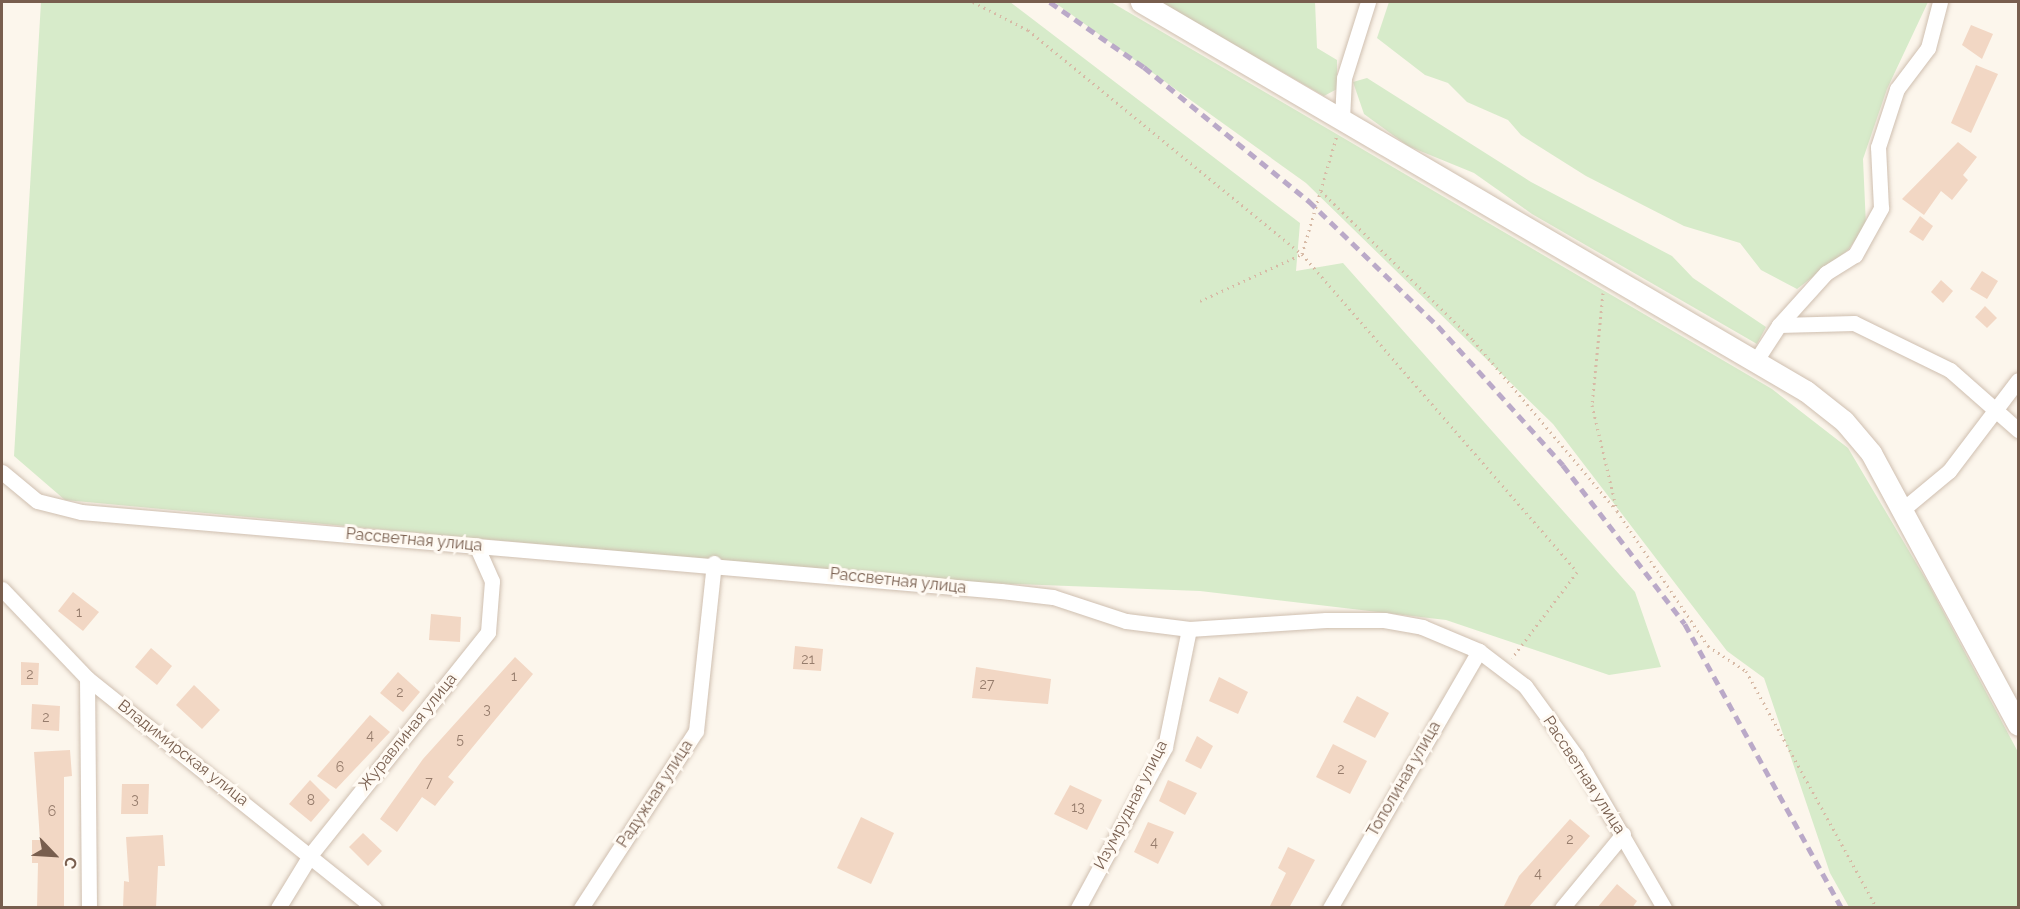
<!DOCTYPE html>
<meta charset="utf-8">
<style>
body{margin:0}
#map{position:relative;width:2020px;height:909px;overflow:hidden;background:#fcf6ec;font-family:Raleway,sans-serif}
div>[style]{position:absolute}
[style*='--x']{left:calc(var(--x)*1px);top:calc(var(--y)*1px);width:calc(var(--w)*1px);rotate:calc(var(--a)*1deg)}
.green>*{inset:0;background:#d7ebca}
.building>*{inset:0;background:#f2d7c4}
.path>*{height:3px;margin-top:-1.5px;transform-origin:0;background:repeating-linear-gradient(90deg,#d7baa6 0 1.5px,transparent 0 6px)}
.roads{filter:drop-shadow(0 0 2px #cfbfb0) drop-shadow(0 0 2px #cfbfb0)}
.street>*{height:15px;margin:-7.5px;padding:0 7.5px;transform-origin:7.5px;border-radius:7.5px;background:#fff}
.secondary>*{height:21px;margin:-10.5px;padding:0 10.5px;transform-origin:10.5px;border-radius:10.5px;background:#fff}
.rail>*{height:4.5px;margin-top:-2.25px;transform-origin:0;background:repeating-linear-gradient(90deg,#baa9c8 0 9px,transparent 0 15px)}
span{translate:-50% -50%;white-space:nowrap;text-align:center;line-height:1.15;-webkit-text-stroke:6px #fffaf3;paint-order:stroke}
.number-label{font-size:14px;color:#967c6c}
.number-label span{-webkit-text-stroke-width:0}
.street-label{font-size:16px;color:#785e4e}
.frame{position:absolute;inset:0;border:3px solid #785e4e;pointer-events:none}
.north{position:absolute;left:24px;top:825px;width:60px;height:60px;-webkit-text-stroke:4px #fffaf3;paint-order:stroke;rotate:115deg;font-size:16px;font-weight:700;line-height:24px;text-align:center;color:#785e4e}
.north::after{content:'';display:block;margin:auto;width:21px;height:27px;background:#785e4e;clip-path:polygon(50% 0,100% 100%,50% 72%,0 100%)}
</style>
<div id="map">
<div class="green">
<div style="clip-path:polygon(41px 2px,1010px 2px,1300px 223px,1296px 271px,1343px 263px,1635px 592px,1661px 667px,1609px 675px,1446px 620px,1200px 591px,935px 581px,65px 500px,14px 456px)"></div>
<div style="clip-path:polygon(1054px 2px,1111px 2px,1772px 389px,1848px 448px,1928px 583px,2018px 752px,2018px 907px,1849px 907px,1830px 873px,1764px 678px,1727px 651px,1553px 424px,1306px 183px)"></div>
<div style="clip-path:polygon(1160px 2px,1315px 2px,1317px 48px,1337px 60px,1337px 89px,1324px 96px)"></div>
<div style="clip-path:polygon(1389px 2px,1928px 2px,1887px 89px,1863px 159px,1866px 226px,1848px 250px,1797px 289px,1761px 270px,1740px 243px,1684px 226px,1586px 176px,1521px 135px,1508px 120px,1467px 102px,1448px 83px,1425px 75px,1377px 38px)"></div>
<div style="clip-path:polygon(1367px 78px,1531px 182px,1672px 256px,1693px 278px,1766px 327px,1757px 344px,1532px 214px,1474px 173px,1408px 146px,1364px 114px,1353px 82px)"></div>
</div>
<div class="building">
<div style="clip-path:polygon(1971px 25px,1993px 34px,1982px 59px,1962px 45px)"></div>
<div style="clip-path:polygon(1976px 65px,1998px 74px,1971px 133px,1951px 123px)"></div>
<div style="clip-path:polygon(1958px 142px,1977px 157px,1963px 175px,1968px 180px,1952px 200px,1941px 191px,1924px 215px,1902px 199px)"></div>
<div style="clip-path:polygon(1920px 216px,1933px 226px,1923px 241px,1909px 232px)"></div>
<div style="clip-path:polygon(1982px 271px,1998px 281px,1987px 299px,1970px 289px)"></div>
<div style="clip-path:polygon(1941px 280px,1953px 291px,1943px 303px,1931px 292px)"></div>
<div style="clip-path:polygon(1985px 306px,1997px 318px,1987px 328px,1975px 317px)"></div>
<div style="clip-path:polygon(73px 592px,99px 612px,83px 631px,58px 611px)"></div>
<div style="clip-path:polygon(431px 614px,461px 617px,460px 642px,429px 640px)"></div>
<div style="clip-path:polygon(795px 646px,823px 649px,821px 671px,793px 669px)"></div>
<div style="clip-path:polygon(151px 648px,172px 666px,157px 685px,135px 667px)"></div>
<div style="clip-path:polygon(515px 657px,533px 674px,448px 777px,454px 782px,435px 806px,422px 797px,397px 832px,380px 819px,423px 759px)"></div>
<div style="clip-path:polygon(21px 662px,39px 663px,38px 685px,21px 685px)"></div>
<div style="clip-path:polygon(976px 667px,1051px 679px,1048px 704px,972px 698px)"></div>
<div style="clip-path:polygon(398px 672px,420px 692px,403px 712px,380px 693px)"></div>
<div style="clip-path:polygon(1219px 677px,1248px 692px,1238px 714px,1209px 701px)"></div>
<div style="clip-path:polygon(194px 685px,220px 710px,202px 729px,176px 705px)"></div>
<div style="clip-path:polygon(1357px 696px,1389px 713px,1375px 738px,1343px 722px)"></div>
<div style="clip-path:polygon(32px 704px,60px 706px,59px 731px,31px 729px)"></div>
<div style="clip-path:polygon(370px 715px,390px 732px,336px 789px,317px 776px)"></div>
<div style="clip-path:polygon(1197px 736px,1213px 746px,1201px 769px,1185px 761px)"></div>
<div style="clip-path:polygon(1333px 744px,1367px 761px,1350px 794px,1316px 777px)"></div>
<div style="clip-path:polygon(70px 750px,72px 776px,64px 777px,64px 908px,37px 908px,38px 863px,32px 863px,32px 840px,40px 840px,34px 752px)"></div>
<div style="clip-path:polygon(310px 780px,330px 800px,311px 822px,289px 804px)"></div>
<div style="clip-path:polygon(1168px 780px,1197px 793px,1185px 815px,1159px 801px)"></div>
<div style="clip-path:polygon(122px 784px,149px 784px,148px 814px,121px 814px)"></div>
<div style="clip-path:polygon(1070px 785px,1102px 800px,1087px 830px,1054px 814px)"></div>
<div style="clip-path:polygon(861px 817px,894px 833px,871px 884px,837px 868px)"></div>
<div style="clip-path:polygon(1570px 819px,1590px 836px,1528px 908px,1503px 908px,1519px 876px)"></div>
<div style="clip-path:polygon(1148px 822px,1174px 832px,1158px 864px,1134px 852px)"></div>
<div style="clip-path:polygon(363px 833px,382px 851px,368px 866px,349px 847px)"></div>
<div style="clip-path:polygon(163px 835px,165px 866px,158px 866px,156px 908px,123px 908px,124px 881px,129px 882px,126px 837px)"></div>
<div style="clip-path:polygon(1288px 847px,1315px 860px,1289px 908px,1269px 908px,1286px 873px,1278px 868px)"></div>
<div style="clip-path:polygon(1617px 884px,1637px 901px,1632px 908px,1597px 908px)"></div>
</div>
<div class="path">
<div style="--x:973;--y:2;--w:62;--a:27"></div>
<div style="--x:1028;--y:30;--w:354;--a:39.3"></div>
<div style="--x:1302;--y:254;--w:420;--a:49.1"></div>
<div style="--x:1577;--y:572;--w:108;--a:127.1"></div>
<div style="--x:1321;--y:191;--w:213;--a:44.4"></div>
<div style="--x:1473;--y:340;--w:222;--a:49.9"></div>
<div style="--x:1603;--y:293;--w:113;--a:95.6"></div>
<div style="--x:1592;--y:405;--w:109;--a:76.7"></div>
<div style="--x:1617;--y:511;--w:163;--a:56"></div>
<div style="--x:1708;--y:646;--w:45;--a:33.3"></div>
<div style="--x:1746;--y:671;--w:271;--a:61.1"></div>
<div style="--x:1200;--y:301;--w:112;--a:-24.7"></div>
<div style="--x:1302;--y:254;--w:124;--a:-73.6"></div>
</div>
<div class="roads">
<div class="street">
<div style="--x:1342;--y:119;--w:41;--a:-87.2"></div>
<div style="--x:1344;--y:78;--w:80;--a:-72.5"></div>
<div style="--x:1779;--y:325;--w:70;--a:-47.9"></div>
<div style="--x:1826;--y:273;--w:34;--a:-32"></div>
<div style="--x:1855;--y:255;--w:54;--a:-61"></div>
<div style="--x:1881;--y:208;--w:61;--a:-92.8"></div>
<div style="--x:1878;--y:147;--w:61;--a:-71.9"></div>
<div style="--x:1897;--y:89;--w:51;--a:-52.9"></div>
<div style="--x:1928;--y:48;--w:48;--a:-75.4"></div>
<div style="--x:1755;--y:362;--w:44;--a:-57"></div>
<div style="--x:1779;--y:325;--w:75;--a:-1.5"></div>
<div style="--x:1854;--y:323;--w:107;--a:26.1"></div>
<div style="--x:1950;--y:370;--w:91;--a:41.4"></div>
<div style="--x:2;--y:472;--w:45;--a:39.6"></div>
<div style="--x:37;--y:501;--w:45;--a:14"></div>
<div style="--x:81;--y:512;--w:923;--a:4.91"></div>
<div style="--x:1001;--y:591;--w:52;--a:6.6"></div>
<div style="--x:1053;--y:597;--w:77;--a:18.2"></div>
<div style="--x:1126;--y:621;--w:64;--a:7.2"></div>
<div style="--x:1189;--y:629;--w:137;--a:-3.8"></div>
<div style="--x:1326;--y:620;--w:58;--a:0"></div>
<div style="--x:1384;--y:620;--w:39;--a:10"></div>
<div style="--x:1422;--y:627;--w:62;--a:22.8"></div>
<div style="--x:1479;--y:651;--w:58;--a:37.3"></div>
<div style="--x:1525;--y:686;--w:87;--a:53.9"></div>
<div style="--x:1576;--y:756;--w:176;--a:59.9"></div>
<div style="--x:1902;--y:510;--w:61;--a:-39.7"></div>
<div style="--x:1949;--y:471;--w:114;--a:-52.8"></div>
<div style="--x:2;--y:589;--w:123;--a:46.3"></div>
<div style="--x:87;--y:678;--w:368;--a:38.7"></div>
<div style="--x:87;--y:678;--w:230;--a:89.5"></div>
<div style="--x:278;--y:908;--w:63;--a:-58.6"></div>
<div style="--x:311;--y:854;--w:284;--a:-51.4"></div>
<div style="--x:488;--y:632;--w:51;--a:-85.5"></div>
<div style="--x:492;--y:581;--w:39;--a:-114"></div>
<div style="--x:581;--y:908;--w:211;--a:-57"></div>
<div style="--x:696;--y:731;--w:169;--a:-83.9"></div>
<div style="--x:1078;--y:908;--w:183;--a:-61.6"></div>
<div style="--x:1165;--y:747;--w:120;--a:-78.5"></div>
<div style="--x:1330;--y:908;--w:297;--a:-59.9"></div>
<div style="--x:1562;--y:908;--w:96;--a:-50.5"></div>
</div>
<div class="secondary">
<div style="--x:1141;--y:2;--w:770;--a:30.33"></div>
<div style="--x:1806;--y:391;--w:48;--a:38.3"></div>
<div style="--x:1844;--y:421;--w:42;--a:49.8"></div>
<div style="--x:1871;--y:453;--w:309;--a:61.6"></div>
</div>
</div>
<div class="rail">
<div style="--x:1050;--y:2;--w:114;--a:34.7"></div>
<div style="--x:1144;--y:67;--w:213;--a:39.1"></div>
<div style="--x:1309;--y:201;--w:180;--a:44.1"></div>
<div style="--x:1438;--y:326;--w:187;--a:48"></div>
<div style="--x:1563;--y:465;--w:200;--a:52.5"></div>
<div style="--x:1685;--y:624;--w:325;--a:61.1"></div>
</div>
<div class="number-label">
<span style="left:79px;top:612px">1</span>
<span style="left:808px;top:659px">21</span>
<span style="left:30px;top:674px">2</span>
<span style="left:514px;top:676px">1</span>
<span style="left:987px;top:684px">27</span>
<span style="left:400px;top:692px">2</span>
<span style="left:487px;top:709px">3</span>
<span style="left:46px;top:717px">2</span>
<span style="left:370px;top:735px">4</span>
<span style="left:460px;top:739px">5</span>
<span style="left:340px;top:767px">6</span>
<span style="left:1341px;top:769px">2</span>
<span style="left:429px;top:782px">7</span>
<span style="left:135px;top:799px">3</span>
<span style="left:311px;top:800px">8</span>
<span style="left:1078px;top:807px">13</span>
<span style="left:52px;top:811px">6</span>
<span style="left:1570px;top:839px">2</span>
<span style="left:1154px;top:842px">4</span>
<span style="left:1538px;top:873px">4</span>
</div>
<div class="street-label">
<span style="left:414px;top:540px;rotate:5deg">Рассветная улица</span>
<span style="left:898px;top:581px;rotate:6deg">Рассветная улица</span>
<span style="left:408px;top:732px;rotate:-51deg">Журавлиная улица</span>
<span style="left:183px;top:753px;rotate:38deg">Владимирская улица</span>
<span style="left:1584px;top:775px;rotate:57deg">Рассветная улица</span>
<span style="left:1404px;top:779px;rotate:-60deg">Тополиная улица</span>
<span style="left:655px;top:794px;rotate:-57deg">Радужная улица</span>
<span style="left:1131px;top:805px;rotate:-63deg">Изумрудная улица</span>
</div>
<div class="frame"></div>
<div class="north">С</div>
</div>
